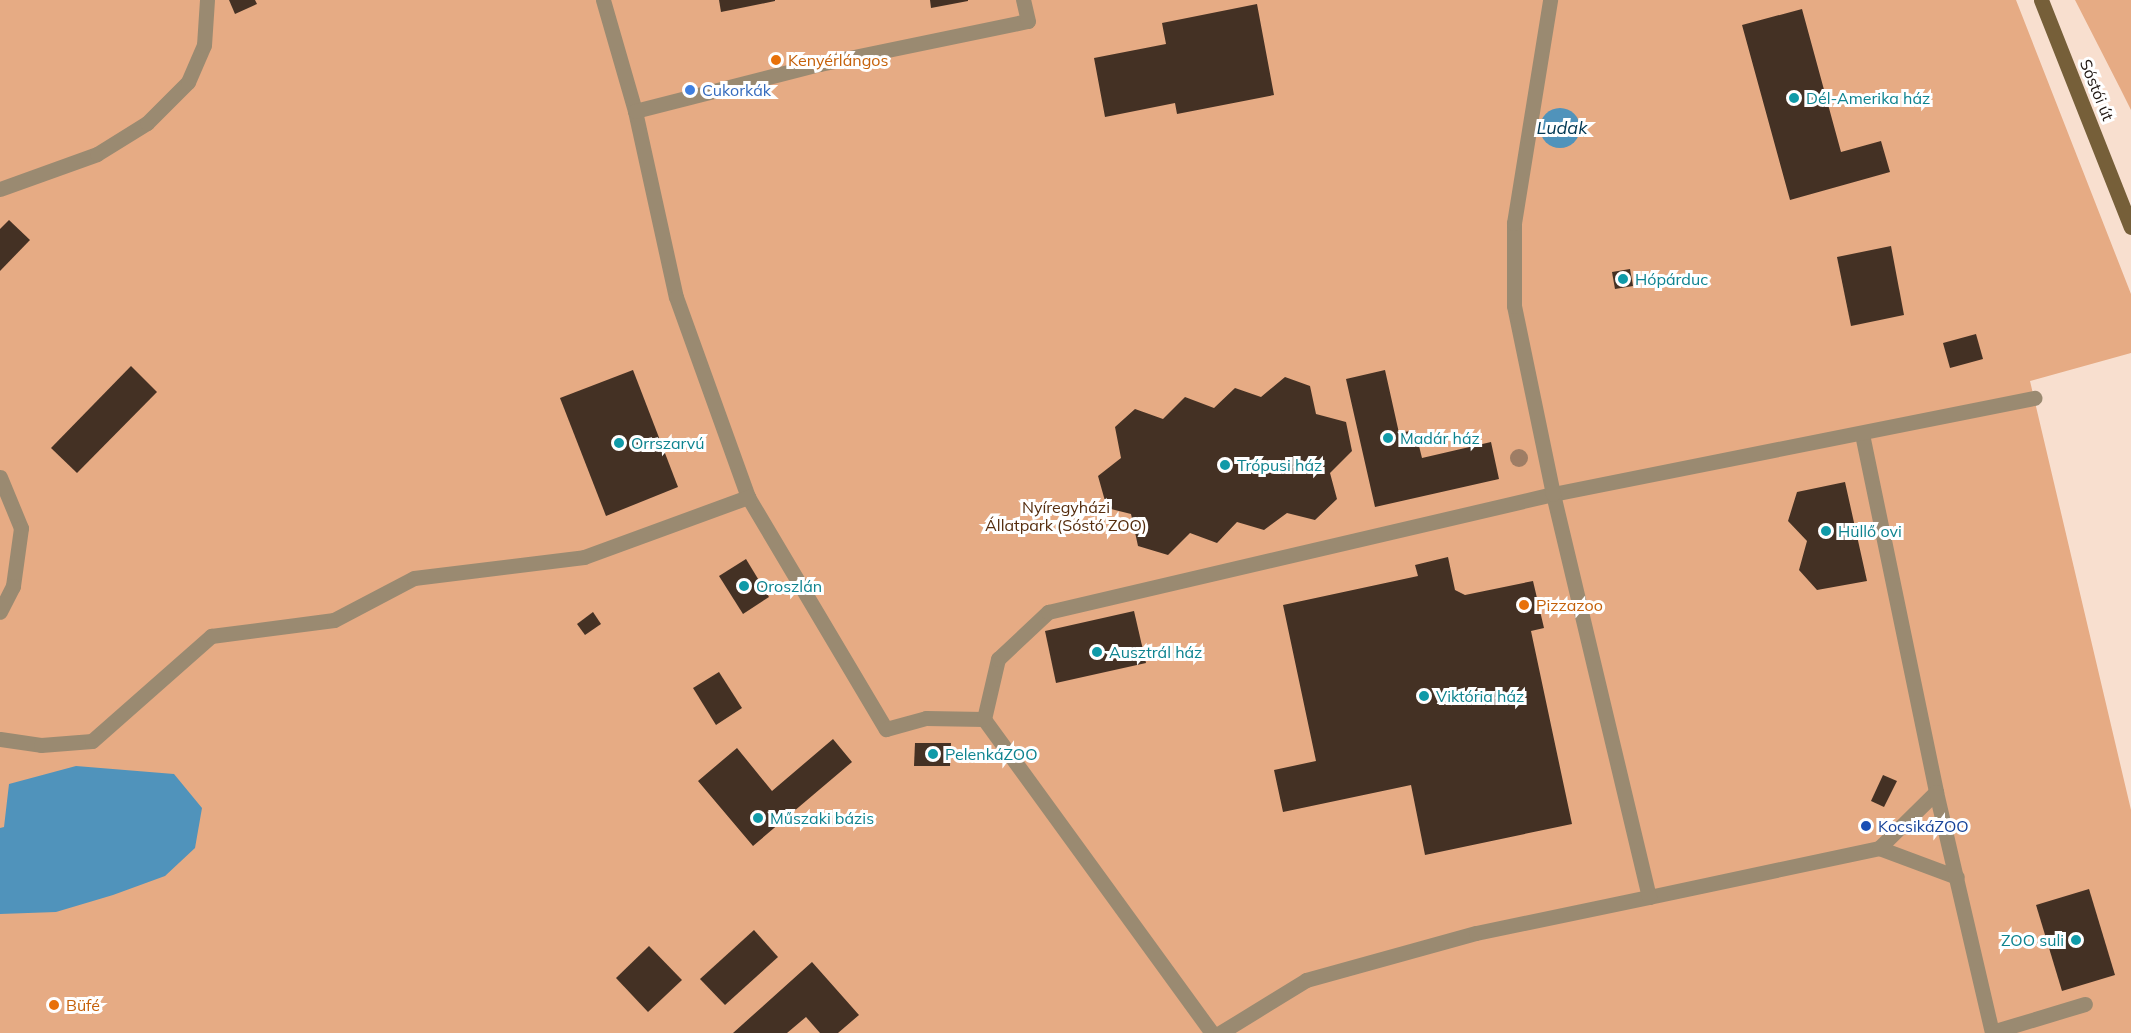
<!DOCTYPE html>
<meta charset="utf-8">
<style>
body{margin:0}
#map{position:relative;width:2131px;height:1033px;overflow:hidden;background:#f8dfcf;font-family:Mulish,sans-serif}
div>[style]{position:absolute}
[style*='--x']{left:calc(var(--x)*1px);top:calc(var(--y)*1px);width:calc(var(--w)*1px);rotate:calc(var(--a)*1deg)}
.green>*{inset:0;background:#e6ab84}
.water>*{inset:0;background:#5093bb}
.round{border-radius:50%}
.building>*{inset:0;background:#443124}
.street>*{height:15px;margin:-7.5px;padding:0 7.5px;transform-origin:7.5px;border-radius:7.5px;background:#9a8a71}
.secondary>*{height:15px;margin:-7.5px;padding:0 7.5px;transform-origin:7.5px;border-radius:7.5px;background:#765f39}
.trees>*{width:18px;height:18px;margin:-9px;border-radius:50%;background:#9e7d65}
.dots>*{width:16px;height:16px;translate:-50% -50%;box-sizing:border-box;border:3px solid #fff;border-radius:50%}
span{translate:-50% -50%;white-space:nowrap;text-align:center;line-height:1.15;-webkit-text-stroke:6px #fff;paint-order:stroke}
.food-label{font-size:16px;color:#c56008}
.left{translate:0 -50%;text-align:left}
.shop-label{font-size:16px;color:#366cbe}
.street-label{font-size:16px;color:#1e1510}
.culture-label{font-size:16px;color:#0d838f}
.right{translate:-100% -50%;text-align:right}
.park-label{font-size:16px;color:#552d0e}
.transit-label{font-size:16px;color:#164399}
.water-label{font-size:18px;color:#003854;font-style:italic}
</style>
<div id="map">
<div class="green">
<div style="clip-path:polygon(0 0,2016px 0,2131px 294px,2131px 353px,2030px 381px,2131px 810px,2131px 1033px,0 1033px)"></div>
<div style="clip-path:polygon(2075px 0,2131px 0,2131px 110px,2120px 88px)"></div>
</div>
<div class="water">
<div class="round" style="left:1540px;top:108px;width:40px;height:40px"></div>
<div style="clip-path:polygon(76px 766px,174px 774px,202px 808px,195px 848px,165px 876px,113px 895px,56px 912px,0 914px,0 828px,4px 827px,9px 784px)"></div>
</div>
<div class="building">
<div style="clip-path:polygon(229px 0,255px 0,257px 4px,235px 14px)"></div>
<div style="clip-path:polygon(719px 0,775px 0,775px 1px,721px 12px)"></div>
<div style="clip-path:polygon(930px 0,968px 0,968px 1px,931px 8px)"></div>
<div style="clip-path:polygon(1257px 4px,1274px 95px,1177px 114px,1175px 103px,1105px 117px,1094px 58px,1166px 44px,1162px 23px)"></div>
<div style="clip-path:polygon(1802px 9px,1841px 152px,1881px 141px,1890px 172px,1790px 200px,1742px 25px)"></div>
<div style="clip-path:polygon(9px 220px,30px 240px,0 271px,0 229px)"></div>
<div style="clip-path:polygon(1891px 246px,1904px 315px,1851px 326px,1837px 257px)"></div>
<div style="clip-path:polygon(1630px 269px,1633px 286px,1615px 289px,1612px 272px)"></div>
<div style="clip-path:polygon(1976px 334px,1983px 359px,1950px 368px,1943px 343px)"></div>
<div style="clip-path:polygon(131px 366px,157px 392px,77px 473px,51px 448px)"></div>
<div style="clip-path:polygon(633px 370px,678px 487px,606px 516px,560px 398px)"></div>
<div style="clip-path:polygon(1385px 370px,1399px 433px,1415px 430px,1422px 458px,1491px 442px,1499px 479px,1375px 507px,1346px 379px)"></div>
<div style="clip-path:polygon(1285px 377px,1310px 386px,1316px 414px,1346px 422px,1352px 451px,1330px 473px,1337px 499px,1315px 520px,1287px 513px,1264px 530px,1237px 522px,1217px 543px,1190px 533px,1168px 555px,1138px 546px,1131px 514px,1107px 508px,1098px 476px,1121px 458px,1115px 427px,1135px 409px,1163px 419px,1185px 397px,1214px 408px,1235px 388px,1261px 397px)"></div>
<div style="clip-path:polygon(1845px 482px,1867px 581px,1817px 590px,1799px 570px,1807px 541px,1788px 521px,1797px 492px)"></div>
<div style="clip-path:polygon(1448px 557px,1455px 590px,1465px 595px,1533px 581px,1544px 628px,1531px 631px,1572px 824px,1425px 855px,1411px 785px,1283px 812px,1274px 770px,1316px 761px,1283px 605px,1418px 576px,1415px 565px)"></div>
<div style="clip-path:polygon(746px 559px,769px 597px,743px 614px,719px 576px)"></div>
<div style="clip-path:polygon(1134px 611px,1146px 663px,1056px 683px,1045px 631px)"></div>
<div style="clip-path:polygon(593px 612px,601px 624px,585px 635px,577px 624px)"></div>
<div style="clip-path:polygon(719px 672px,742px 708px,716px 725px,693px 688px)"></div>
<div style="clip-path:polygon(833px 739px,852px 762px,753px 846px,698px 781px,737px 748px,772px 791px)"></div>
<div style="clip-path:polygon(915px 743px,951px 743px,950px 766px,914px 766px)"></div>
<div style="clip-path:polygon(1883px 775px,1897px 781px,1884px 807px,1871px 801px)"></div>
<div style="clip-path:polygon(2089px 889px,2115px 975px,2062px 991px,2036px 905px)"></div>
<div style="clip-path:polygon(754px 930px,778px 957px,725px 1005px,700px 979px)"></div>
<div style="clip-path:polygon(649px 946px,682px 980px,648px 1012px,616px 978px)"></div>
<div style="clip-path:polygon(812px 962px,859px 1015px,838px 1033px,820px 1033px,806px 1017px,787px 1033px,733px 1033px)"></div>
</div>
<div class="street">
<div style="--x:603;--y:0;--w:116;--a:73.9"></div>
<div style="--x:635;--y:111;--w:190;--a:77.6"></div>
<div style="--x:676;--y:297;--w:213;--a:70.2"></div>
<div style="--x:748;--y:497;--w:270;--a:59.3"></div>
<div style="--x:886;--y:729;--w:41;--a:-15.4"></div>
<div style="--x:926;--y:718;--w:58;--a:1"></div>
<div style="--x:635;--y:111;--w:191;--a:-14.3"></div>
<div style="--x:820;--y:64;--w:212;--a:-11.7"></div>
<div style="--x:1028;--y:21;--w:22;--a:-103"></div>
<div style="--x:0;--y:189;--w:103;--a:-19.8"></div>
<div style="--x:97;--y:154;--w:59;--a:-31.8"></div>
<div style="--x:147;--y:123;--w:58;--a:-45"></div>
<div style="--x:188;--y:82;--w:40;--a:-66.6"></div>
<div style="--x:204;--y:45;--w:45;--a:-86.2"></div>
<div style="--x:1862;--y:434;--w:366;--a:78.3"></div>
<div style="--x:0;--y:477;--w:55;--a:67.6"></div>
<div style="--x:21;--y:528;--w:59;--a:97.9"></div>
<div style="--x:13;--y:586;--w:29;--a:117"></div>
<div style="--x:0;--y:739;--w:41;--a:8.3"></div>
<div style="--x:41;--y:745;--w:51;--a:-4.5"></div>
<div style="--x:92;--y:741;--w:159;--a:-41.4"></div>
<div style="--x:211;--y:636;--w:124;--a:-7.4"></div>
<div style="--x:334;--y:620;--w:90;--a:-27.7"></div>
<div style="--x:414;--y:578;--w:171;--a:-7"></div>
<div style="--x:584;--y:557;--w:175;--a:-20.1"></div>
<div style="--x:1879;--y:848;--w:83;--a:20.4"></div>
<div style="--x:1649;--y:897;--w:235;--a:-12"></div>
<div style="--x:1879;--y:848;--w:80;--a:-44.5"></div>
<div style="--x:1936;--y:792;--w:247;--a:76.9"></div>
<div style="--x:1992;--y:1032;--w:97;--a:-16.8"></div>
<div style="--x:1212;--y:1033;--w:388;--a:-126"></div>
<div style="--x:984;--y:719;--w:62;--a:-76.9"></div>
<div style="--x:998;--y:659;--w:69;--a:-43.2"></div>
<div style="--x:1048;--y:612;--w:519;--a:-13.15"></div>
<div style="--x:1553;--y:494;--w:491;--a:-11.3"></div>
<div style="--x:1220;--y:1033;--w:101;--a:-31.6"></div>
<div style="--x:1306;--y:980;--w:176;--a:-15.5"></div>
<div style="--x:1476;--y:933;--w:177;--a:-11.8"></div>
<div style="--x:1649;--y:897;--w:414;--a:-103.4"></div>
<div style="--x:1553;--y:494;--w:192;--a:-101.7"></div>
<div style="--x:1514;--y:306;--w:83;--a:-90"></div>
<div style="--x:1514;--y:223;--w:226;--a:-80.8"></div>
</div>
<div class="secondary">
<div style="--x:2041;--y:0;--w:244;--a:68.4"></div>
</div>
<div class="trees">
<div style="left:1519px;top:458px"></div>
</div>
<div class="dots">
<div style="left:776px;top:60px;background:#e8710a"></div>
<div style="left:690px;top:90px;background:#3f7fe0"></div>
<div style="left:1794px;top:98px;background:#0f9aa8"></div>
<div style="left:1623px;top:279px;background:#0f9aa8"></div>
<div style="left:1388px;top:438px;background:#0f9aa8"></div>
<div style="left:619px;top:443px;background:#0f9aa8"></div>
<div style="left:1225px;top:465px;background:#0f9aa8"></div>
<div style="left:1826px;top:531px;background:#0f9aa8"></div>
<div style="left:744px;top:586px;background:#0f9aa8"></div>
<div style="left:1524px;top:605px;background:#e8710a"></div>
<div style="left:1097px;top:652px;background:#0f9aa8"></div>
<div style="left:1424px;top:696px;background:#0f9aa8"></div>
<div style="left:933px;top:754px;background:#0f9aa8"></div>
<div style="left:758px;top:818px;background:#0f9aa8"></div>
<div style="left:1866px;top:826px;background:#1a4fb4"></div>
<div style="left:2076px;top:940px;background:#0f9aa8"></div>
<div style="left:54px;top:1005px;background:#e8710a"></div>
</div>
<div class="food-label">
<span class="left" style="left:788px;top:60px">Kenyérlángos</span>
<span class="left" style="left:1536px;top:605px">Pizzazoo</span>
<span class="left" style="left:66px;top:1005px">Büfé</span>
</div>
<div class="shop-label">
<span class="left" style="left:702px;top:90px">Cukorkák</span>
</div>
<div class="street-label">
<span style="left:2097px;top:90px;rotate:68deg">Sóstói út</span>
</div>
<div class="culture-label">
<span class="left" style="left:1806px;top:98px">Dél-Amerika ház</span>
<span class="left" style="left:1635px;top:279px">Hópárduc</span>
<span class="left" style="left:1400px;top:438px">Madár ház</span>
<span class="left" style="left:631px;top:443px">Orrszarvú</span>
<span class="left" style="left:1237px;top:465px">Trópusi ház</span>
<span class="left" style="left:1838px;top:531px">Hüllő ovi</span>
<span class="left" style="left:756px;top:586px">Oroszlán</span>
<span class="left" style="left:1109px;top:652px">Ausztrál ház</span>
<span class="left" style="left:1436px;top:696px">Viktória ház</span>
<span class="left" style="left:945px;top:754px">PelenkáZOO</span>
<span class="left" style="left:770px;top:818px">Műszaki bázis</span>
<span class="right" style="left:2064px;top:940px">ZOO suli</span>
</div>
<div class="park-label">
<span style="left:1066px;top:516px">Nyíregyházi<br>Állatpark (Sóstó ZOO)</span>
</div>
<div class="transit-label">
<span class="left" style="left:1878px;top:826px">KocsikáZOO</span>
</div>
<div class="water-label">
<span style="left:1562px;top:128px">Ludak</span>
</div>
</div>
